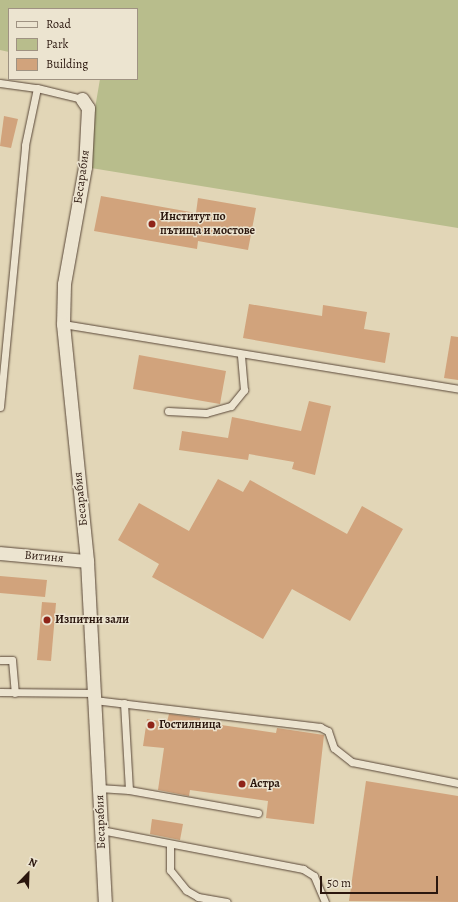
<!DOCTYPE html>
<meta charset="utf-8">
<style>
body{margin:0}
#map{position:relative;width:458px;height:902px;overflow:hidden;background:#e2d6b7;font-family:Alegreya,serif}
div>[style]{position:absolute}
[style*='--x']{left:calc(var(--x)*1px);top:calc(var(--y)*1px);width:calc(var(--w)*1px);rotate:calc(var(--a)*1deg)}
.green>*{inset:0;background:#b8bd8c}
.building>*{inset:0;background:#d1a37c}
.roads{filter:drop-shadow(0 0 1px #594738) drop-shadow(0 0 1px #594738)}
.service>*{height:7px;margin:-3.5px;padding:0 3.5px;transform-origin:3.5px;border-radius:3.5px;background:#ece4d0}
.minor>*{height:13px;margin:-6.5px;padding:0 6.5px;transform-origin:6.5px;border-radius:6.5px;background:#ece4d0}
.dots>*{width:11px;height:11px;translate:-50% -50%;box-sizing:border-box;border:2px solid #ece4d0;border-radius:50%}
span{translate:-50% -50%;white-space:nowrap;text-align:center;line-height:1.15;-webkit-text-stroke:3px #ece4d0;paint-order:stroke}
.street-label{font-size:12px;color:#2b170e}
.poi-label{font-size:12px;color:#2b170e;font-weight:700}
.left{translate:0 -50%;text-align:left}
.legend{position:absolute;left:8px;top:8px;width:130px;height:72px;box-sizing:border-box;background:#ece4d0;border:1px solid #9f9282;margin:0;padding:5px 7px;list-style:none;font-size:12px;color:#2b170e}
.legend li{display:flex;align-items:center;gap:8px;height:20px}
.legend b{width:20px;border:1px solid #9f9282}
.north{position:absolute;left:8px;top:854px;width:40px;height:40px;-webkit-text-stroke:3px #ece4d0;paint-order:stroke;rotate:23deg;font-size:11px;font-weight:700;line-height:16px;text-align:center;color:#2b170e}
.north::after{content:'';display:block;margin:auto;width:14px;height:18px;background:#2b170e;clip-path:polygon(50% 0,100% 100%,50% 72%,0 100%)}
.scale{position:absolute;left:320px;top:876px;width:118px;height:18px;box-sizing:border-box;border:2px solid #2b170e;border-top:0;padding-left:5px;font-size:12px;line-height:14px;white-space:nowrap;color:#2b170e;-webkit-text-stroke:3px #ece4d0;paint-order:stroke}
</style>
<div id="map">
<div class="green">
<div style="clip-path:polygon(0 0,458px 0,458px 228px,85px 167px,100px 79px,137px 79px,137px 9px,9px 9px,9px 52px,0 50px)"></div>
</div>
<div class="building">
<div style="clip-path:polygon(4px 116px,18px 119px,11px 148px,0 146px)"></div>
<div style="clip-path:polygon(101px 196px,196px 213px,198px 198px,256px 208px,248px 250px,198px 241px,197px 249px,94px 231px)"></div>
<div style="clip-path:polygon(249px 304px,322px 316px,323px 305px,367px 312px,364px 329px,390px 333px,385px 363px,243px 338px)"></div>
<div style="clip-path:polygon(451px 336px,458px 337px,458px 380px,444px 378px)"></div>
<div style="clip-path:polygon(139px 355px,226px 371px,220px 404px,133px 389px)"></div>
<div style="clip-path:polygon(309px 401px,331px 406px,315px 475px,292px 469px,294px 462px,249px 454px,248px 460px,179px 450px,182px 431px,228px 438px,232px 417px,301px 431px)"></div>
<div style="clip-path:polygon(218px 479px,243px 492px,250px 480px,347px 534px,362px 506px,403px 529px,350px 621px,292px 589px,263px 639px,152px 577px,159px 564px,118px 540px,139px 503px,189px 531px)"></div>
<div style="clip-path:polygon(0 576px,47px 580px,45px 597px,0 593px)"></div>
<div style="clip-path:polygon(42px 602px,56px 603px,51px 661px,37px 660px)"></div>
<div style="clip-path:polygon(169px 714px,200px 718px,200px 722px,276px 733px,277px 728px,324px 735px,314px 824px,266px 818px,268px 801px,190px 790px,189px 796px,158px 790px,164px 748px,143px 746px,147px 719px,167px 722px)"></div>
<div style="clip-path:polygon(366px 781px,458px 796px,458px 902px,349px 901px)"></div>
<div style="clip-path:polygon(152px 819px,183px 824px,180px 840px,150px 834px)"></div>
</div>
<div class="roads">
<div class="service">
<div style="--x:0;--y:83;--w:37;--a:8"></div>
<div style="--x:37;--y:88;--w:46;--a:13.7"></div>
<div style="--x:63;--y:324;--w:400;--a:9.3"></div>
<div style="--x:0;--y:407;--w:263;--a:-84.5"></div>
<div style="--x:25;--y:145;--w:58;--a:-78.1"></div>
<div style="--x:168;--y:411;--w:38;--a:3"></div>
<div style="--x:206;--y:413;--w:26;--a:-16"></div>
<div style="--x:231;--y:406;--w:21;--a:-51"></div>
<div style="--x:244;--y:390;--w:36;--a:-95"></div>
<div style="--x:0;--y:660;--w:12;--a:0"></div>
<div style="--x:12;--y:660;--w:33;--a:85"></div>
<div style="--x:0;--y:692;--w:94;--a:0.6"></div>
<div style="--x:94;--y:700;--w:228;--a:6.8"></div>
<div style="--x:320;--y:727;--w:9;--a:27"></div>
<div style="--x:328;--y:731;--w:18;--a:71"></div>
<div style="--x:334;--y:748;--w:23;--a:38"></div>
<div style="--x:352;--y:762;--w:108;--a:11.2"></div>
<div style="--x:124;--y:703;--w:87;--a:86.7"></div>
<div style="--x:129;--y:790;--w:131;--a:10.1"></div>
<div style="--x:99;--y:788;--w:30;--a:4"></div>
<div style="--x:101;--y:830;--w:206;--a:10.9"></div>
<div style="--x:303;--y:869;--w:13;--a:32"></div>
<div style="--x:314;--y:876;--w:28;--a:67"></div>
<div style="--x:170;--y:845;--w:25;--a:90"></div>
<div style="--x:170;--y:870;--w:26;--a:51"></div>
<div style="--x:186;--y:890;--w:14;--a:30"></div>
<div style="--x:198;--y:897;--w:29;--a:10"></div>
</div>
<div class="minor">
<div style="--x:82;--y:99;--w:11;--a:56"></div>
<div style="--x:88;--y:108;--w:59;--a:92.9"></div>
<div style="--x:85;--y:167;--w:119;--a:100.2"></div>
<div style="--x:64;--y:284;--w:40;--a:91.4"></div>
<div style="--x:63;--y:324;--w:238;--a:84.2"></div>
<div style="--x:87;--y:561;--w:341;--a:87"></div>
<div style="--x:0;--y:553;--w:87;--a:5.3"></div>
</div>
</div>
<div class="dots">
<div style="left:152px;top:224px;background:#8f2418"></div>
<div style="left:47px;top:620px;background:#8f2418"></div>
<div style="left:151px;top:725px;background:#8f2418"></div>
<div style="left:242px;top:784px;background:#8f2418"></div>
</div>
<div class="street-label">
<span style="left:82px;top:177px;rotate:-82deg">Бесарабия</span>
<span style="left:81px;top:499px;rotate:-96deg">Бесарабия</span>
<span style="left:44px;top:557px;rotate:5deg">Витиня</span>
<span style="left:101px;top:822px;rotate:-92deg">Бесарабия</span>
</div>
<div class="poi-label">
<span class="left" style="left:160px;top:224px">Институт по<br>пътища и мостове</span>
<span class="left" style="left:55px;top:620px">Изпитни зали</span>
<span class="left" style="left:159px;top:725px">Гостилница</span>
<span class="left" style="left:250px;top:784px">Астра</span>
</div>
<ul class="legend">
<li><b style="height:5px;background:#ece4d0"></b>Road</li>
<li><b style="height:11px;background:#b8bd8c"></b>Park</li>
<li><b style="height:11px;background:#d1a37c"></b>Building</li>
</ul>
<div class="north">N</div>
<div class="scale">50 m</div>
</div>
